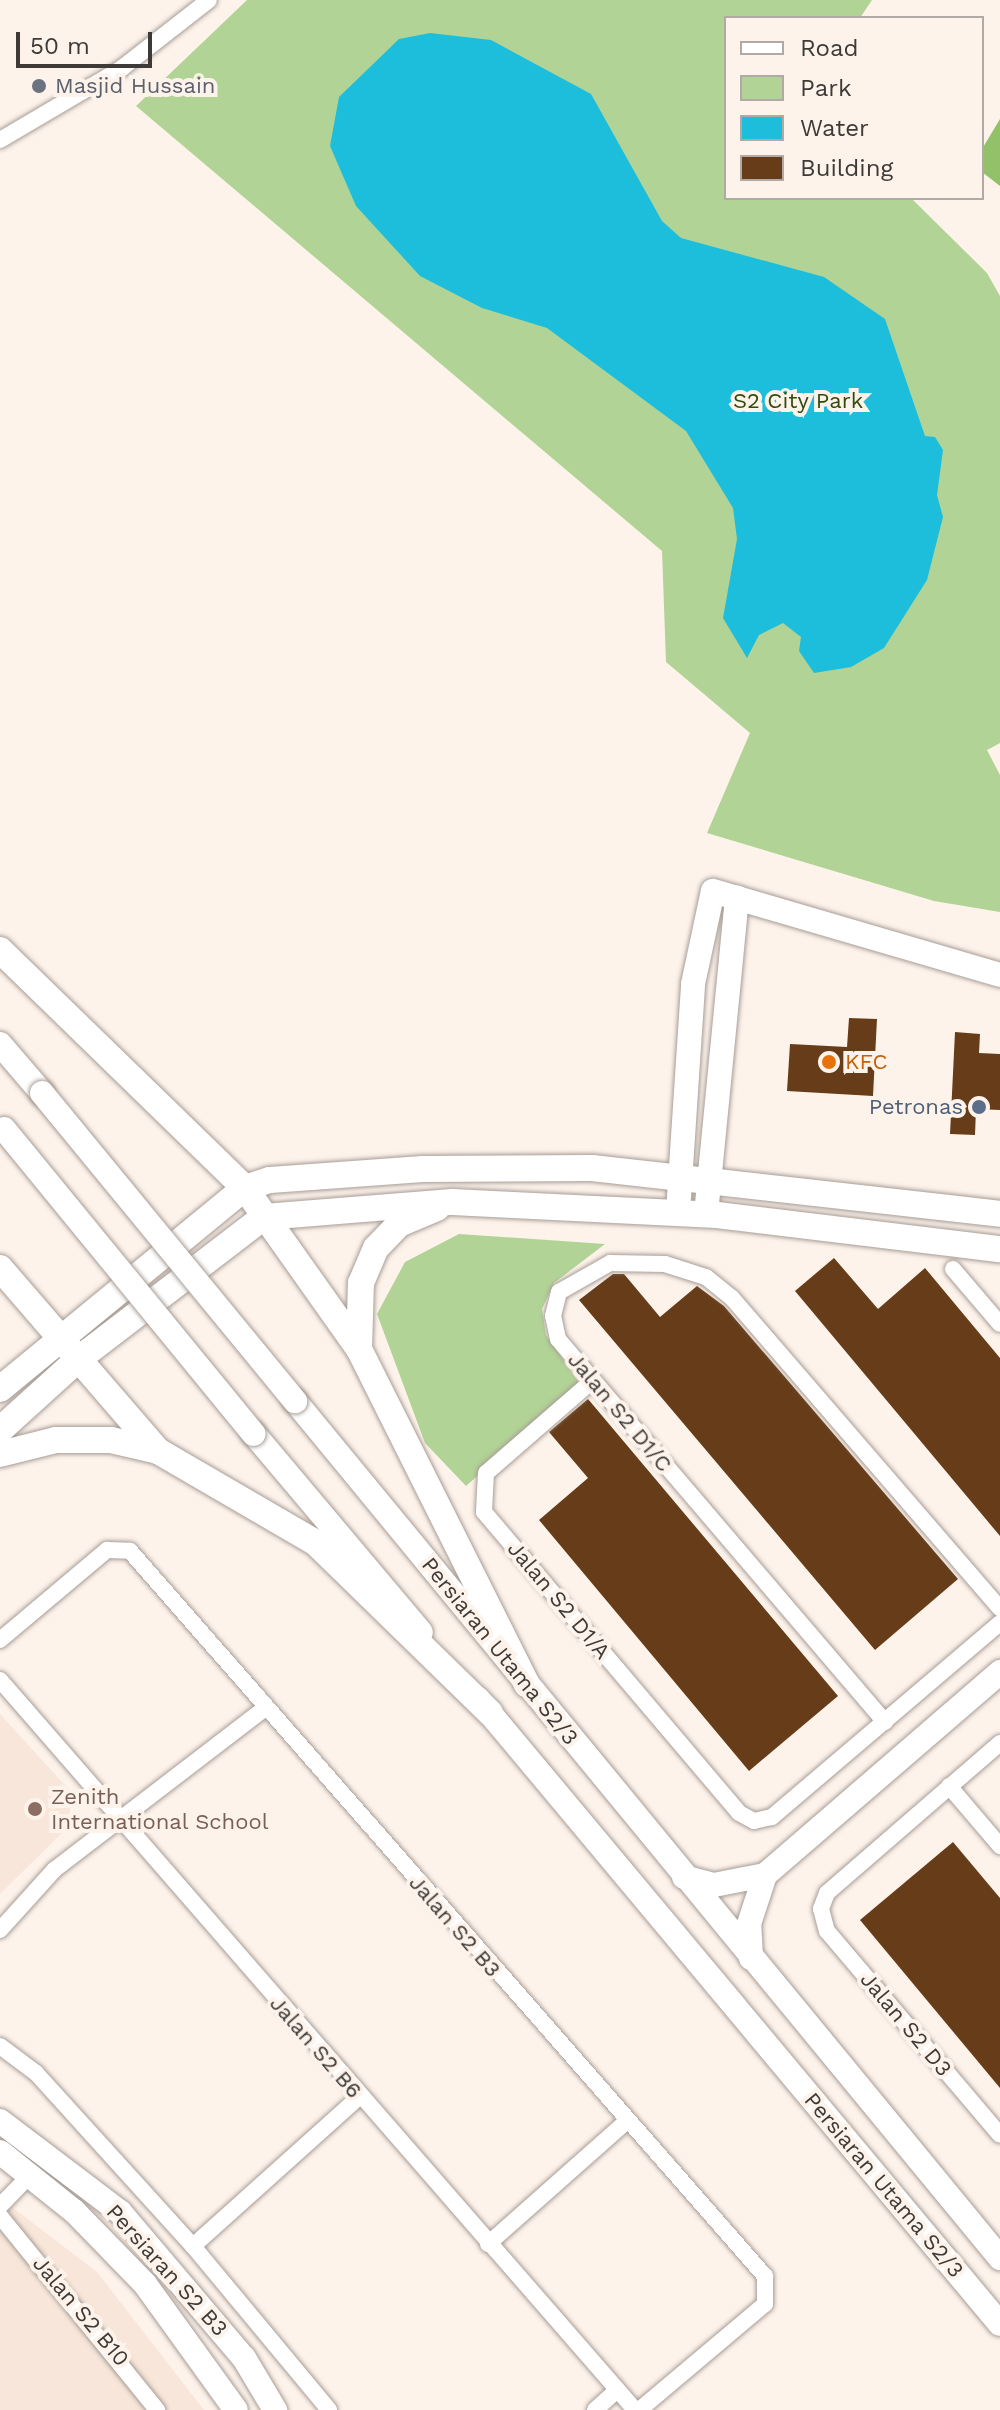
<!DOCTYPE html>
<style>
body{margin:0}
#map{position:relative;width:1000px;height:2410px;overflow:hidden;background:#fdf3eb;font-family:"Work Sans",sans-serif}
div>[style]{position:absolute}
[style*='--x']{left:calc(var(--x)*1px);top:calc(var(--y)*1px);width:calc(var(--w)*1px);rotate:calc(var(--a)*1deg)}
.built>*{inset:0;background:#f7e6d9}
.green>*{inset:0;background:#b2d396}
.forest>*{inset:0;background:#93c169}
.water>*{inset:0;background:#1cbedc}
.building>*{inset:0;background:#663c19}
.roads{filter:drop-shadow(0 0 2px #a79d96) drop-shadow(0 0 2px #a79d96)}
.street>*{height:16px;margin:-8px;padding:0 8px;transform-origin:8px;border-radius:8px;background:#fff}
.secondary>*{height:24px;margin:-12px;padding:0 12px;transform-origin:12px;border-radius:12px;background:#fff}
.primary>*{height:26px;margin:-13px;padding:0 13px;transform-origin:13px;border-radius:13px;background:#fff}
.bridges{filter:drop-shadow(0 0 2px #a79d96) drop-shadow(0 0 2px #a79d96)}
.secondary-bridge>*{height:24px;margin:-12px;padding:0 12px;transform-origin:12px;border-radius:12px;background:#fff}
.dots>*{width:22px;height:22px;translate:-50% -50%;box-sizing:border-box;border:4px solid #fdf3eb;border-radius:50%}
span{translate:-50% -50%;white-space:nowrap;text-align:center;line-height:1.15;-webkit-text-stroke:8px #fdf3eb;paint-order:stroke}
.worship-label{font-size:22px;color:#5b616d}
.left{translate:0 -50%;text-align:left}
.park-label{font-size:22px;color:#2f4b0c}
.food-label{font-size:22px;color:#c56008}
.service-label{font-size:22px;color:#4e5e75}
.right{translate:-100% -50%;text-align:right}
.street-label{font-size:22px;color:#3e3a37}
.education-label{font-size:22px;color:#785e54}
.legend{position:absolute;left:724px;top:16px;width:260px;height:184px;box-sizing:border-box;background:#fdf3eb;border:2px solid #b1a9a3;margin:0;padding:10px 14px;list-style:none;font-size:24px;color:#3e3a37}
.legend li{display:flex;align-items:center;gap:16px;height:40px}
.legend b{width:40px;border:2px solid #b1a9a3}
.scale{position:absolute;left:16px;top:32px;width:136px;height:36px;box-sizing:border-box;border:4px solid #3e3a37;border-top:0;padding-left:10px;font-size:24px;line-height:28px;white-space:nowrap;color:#3e3a37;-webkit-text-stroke:6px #fdf3eb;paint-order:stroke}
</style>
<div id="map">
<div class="built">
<div style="clip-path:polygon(0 1714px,71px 1792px,69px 1826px,0 1894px)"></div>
<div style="clip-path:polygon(0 2198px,97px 2272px,204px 2410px,0 2410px)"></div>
</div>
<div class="green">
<div style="clip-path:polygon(247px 0,872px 0,860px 18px,726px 18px,726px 198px,911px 198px,987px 273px,1000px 296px,1000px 743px,987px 750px,1000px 775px,1000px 912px,934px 901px,707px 833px,750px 733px,666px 662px,662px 551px,136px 106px)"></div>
<div style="clip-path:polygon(459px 1234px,605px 1244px,554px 1283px,542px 1309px,546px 1335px,580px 1384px,466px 1486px,425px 1443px,377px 1314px,405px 1262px)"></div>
</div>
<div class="forest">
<div style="clip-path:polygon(1000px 119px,1000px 186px,982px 172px,982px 149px)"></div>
</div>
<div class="water">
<div style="clip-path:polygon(430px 33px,491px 40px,591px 94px,662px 221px,681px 238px,824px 277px,885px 319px,925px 436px,935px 437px,943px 450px,937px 495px,943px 517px,927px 580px,884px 648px,851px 667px,814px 673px,799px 651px,801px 637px,783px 623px,759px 635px,747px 658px,723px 618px,737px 539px,733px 508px,686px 431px,547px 328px,482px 308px,420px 276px,356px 206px,330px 146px,339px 97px,399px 39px)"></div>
</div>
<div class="building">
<div style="clip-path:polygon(849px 1018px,877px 1019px,873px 1096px,787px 1091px,790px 1044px,847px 1047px)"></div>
<div style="clip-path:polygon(955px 1032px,980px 1034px,979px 1053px,1000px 1054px,1000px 1110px,976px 1109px,975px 1135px,950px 1134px)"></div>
<div style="clip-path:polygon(834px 1258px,878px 1309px,925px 1268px,1000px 1358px,1000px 1536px,795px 1291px)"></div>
<div style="clip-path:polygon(613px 1274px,624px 1274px,660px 1317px,697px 1286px,724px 1306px,958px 1579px,875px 1650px,579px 1300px)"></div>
<div style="clip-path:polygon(588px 1399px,838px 1696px,749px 1771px,539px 1520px,588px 1478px,549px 1432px)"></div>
<div style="clip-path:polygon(953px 1842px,1000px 1898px,1000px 2088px,860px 1920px)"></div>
</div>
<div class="roads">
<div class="street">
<div style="--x:0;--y:140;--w:142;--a:-30.5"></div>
<div style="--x:122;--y:68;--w:110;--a:-38"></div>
<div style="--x:953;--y:1269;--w:72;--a:49.5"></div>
<div style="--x:592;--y:1381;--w:140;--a:139"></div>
<div style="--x:486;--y:1473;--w:39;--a:93"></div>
<div style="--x:484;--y:1512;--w:394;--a:49.7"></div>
<div style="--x:739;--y:1813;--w:17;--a:28"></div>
<div style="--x:754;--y:1821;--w:18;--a:-13"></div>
<div style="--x:772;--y:1817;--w:299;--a:-40.4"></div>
<div style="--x:0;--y:1640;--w:140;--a:-40.1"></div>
<div style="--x:107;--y:1550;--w:23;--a:2"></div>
<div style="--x:130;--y:1551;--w:964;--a:48.79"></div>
<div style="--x:765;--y:2276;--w:28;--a:90"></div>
<div style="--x:765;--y:2304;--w:165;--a:139.9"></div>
<div style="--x:0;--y:1680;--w:968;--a:48.98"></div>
<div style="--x:885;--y:1722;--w:504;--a:-130.49"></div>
<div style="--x:558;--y:1339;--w:24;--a:-102"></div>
<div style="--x:553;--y:1316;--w:25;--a:-76"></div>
<div style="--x:559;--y:1292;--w:59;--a:-29.6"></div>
<div style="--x:610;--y:1263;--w:55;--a:1"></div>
<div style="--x:665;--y:1264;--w:43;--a:17.6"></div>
<div style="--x:706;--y:1277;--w:33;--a:39"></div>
<div style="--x:732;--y:1298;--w:410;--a:49.2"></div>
<div style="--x:1000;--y:1743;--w:229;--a:139.1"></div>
<div style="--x:827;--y:1893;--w:17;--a:111"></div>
<div style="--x:821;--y:1909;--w:23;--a:75"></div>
<div style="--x:827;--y:1931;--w:267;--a:49.7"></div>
<div style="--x:949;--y:1786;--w:79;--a:49.6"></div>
<div style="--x:0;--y:1930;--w:81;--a:-48"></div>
<div style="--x:54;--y:1870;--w:266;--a:-37.5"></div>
<div style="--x:0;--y:2046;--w:45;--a:36.9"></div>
<div style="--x:36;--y:2073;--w:234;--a:47.8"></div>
<div style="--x:193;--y:2246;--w:213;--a:50.3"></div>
<div style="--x:0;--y:2206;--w:43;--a:-45.9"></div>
<div style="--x:0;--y:2216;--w:250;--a:51"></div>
<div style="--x:488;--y:2244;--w:184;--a:-41.5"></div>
<div style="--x:193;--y:2246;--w:224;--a:-41.9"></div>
<div style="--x:595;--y:2410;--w:30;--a:-42"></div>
</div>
<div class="secondary">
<div style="--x:0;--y:1044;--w:65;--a:49.4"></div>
<div style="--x:678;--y:1212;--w:228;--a:-86.2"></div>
<div style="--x:693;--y:984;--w:95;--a:-77.9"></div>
<div style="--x:713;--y:891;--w:299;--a:16.3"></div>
<div style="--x:706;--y:1214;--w:318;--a:-84.4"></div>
<div style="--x:295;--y:1401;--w:1110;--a:50.56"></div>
<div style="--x:254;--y:1434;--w:259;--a:49.9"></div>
<div style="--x:478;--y:1699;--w:814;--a:50.13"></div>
<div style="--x:684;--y:1877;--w:31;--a:15"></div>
<div style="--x:714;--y:1885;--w:52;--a:-11.1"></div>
<div style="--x:765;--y:1875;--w:311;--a:-40.8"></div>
<div style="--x:751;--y:1958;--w:34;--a:-93"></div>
<div style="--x:749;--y:1924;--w:52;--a:-71.9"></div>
<div style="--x:0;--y:2121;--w:151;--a:37.2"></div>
<div style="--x:120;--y:2212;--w:192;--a:49.7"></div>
<div style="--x:244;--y:2358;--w:61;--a:59.2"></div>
<div style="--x:0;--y:2152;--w:95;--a:38.6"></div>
<div style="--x:74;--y:2211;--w:102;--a:45.8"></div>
<div style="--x:145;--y:2284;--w:155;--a:54.2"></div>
</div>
<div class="primary">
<div style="--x:0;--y:950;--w:342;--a:44.2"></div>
<div style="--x:245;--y:1188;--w:197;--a:54.7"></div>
<div style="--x:359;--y:1349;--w:375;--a:63.4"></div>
<div style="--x:0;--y:1268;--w:242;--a:49.2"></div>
<div style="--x:158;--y:1451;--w:183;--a:30.2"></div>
<div style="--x:316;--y:1543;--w:243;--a:44.3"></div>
<div style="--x:359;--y:1349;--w:66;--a:-88.3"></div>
<div style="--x:361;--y:1283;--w:38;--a:-67"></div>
<div style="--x:376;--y:1248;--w:33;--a:-46"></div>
<div style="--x:399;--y:1224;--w:41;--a:-22.8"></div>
<div style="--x:0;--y:1389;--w:317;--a:-39.4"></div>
<div style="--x:245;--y:1188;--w:26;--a:-18"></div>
<div style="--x:270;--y:1180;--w:153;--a:-4.1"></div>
<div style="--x:423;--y:1169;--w:169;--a:-0.3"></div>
<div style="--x:592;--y:1168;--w:411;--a:6.4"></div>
<div style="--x:0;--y:1430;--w:103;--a:-42.2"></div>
<div style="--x:76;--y:1361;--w:237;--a:-37.5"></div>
<div style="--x:264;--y:1217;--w:189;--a:-4.6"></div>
<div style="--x:452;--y:1202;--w:265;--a:2.8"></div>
<div style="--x:717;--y:1215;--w:285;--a:6.9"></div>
<div style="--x:0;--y:1454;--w:58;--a:-14"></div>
<div style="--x:56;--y:1440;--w:55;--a:0"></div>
<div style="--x:111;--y:1440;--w:48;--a:13.2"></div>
</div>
</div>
<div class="bridges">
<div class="secondary-bridge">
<div style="--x:42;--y:1093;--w:399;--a:50.6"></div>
<div style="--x:4;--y:1129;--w:394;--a:50.7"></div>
</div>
</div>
<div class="dots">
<div style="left:39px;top:86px;background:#6b7280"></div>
<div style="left:829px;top:1062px;background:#e8710a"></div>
<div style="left:979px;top:1107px;background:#5c6f8a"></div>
<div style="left:35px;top:1809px;background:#8d6e63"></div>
</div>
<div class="worship-label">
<span class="left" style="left:55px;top:86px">Masjid Hussain</span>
</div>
<div class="park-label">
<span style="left:798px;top:401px">S2 City Park</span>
</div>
<div class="food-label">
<span class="left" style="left:845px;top:1062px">KFC</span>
</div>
<div class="service-label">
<span class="right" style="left:963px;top:1107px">Petronas</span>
</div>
<div class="street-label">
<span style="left:620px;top:1412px;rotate:50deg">Jalan S2 D1/C</span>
<span style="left:559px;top:1600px;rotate:50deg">Jalan S2 D1/A</span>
<span style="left:500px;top:1651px;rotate:51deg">Persiaran Utama S2/3</span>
<span style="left:455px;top:1926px;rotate:49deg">Jalan S2 B3</span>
<span style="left:906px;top:2024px;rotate:50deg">Jalan S2 D3</span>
<span style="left:316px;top:2047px;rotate:49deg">Jalan S2 B6</span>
<span style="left:884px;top:2185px;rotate:50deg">Persiaran Utama S2/3</span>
<span style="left:167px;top:2270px;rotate:48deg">Persiaran S2 B3</span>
<span style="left:81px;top:2311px;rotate:50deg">Jalan S2 B10</span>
</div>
<div class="education-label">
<span class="left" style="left:51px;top:1809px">Zenith<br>International School</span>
</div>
<ul class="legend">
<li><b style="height:10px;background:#fff"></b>Road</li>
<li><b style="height:22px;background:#b2d396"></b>Park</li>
<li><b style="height:22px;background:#1cbedc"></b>Water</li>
<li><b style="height:22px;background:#663c19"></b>Building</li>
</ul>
<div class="scale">50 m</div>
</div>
